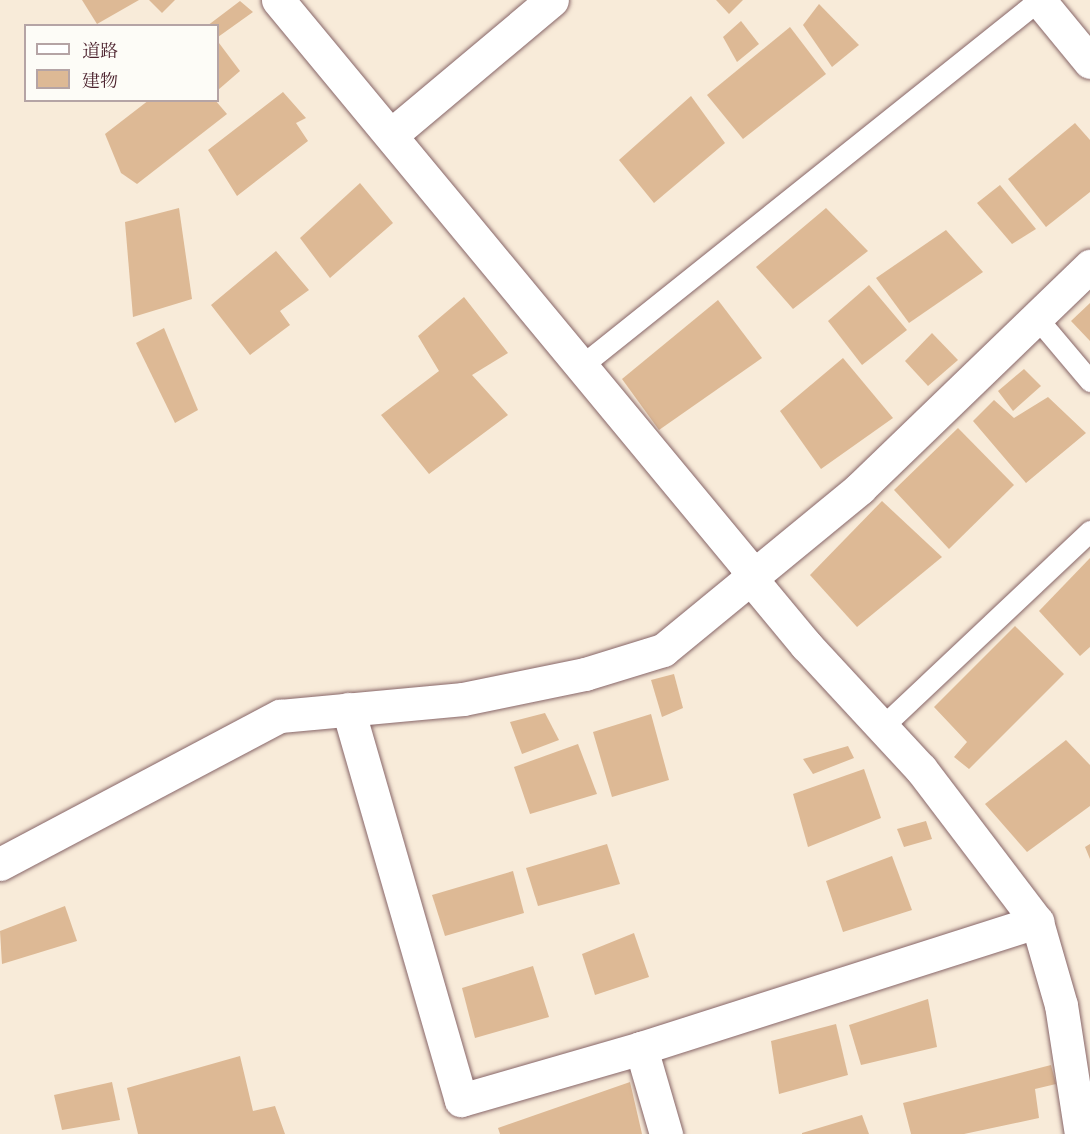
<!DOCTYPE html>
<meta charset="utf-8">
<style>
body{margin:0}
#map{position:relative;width:1090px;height:1134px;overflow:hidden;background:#f8ebd9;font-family:"IM FELL Great Primer","Noto Serif JP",serif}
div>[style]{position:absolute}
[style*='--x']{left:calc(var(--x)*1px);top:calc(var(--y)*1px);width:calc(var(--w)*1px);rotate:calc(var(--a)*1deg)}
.building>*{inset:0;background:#ddb995}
.roads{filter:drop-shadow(0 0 2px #876668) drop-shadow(0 0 2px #876668)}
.service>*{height:21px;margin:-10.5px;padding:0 10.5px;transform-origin:10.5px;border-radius:10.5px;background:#fff}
.minor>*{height:33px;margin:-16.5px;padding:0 16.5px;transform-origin:16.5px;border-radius:16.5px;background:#fff}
span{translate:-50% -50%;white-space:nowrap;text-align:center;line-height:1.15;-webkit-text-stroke:4.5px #fdfcf7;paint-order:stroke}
.legend{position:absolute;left:24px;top:24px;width:195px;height:78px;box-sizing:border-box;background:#fdfcf7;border:2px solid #b5a4a5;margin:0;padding:8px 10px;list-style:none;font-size:18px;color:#4a1f2b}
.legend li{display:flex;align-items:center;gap:12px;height:30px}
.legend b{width:30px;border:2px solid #b5a4a5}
</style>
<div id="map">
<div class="building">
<div style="clip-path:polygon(82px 0,139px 0,97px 24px)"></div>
<div style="clip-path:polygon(149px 0,175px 0,162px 13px)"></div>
<div style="clip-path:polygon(716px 0,743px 0,729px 14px)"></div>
<div style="clip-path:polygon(240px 1px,253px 12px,218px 37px,218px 26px,207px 26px)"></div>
<div style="clip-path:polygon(819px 4px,859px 45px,832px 67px,803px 25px)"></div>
<div style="clip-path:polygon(741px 21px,759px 44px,737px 62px,723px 37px)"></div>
<div style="clip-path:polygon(790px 27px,826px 74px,743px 139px,707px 95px)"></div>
<div style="clip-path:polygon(219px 43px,240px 71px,218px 90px,218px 45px)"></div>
<div style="clip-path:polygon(283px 92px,306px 118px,296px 123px,308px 141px,237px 196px,208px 150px)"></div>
<div style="clip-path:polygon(691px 96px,725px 143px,654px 203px,619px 160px)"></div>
<div style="clip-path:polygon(149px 100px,215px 100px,227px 114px,137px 184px,121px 173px,105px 134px)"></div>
<div style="clip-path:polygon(1075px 123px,1090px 140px,1090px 192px,1046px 227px,1008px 179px)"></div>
<div style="clip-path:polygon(360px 183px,393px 223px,330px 278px,300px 238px)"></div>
<div style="clip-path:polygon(1000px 185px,1036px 229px,1012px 244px,977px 203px)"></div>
<div style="clip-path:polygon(179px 208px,192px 299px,133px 317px,125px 222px)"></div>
<div style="clip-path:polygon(826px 208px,868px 251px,793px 309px,756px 267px)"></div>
<div style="clip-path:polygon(946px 230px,983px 272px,909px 323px,876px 278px)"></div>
<div style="clip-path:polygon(276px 251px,309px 290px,280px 311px,290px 325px,250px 355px,211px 305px)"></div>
<div style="clip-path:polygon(869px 285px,907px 330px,862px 365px,828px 321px)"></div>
<div style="clip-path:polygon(464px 297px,508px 353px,472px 375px,508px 415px,429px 474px,381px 415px,439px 371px,418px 336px)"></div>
<div style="clip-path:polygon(718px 300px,762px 358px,659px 430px,622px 379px)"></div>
<div style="clip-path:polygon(1090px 303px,1090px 341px,1071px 321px)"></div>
<div style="clip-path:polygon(164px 328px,198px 410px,175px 423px,136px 343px)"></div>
<div style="clip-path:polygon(932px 333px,958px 360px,928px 386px,905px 361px)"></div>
<div style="clip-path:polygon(843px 358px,893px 418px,821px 469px,780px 411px)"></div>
<div style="clip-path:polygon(1024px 369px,1041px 386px,1013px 411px,998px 391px)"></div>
<div style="clip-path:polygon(1048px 397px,1086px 433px,1026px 483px,973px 421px,994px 400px,1014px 418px)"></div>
<div style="clip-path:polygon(958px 428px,1014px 485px,949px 549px,894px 490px)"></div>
<div style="clip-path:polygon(882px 501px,942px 557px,857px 627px,810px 575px)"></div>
<div style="clip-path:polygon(1090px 558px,1090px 647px,1080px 656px,1039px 611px)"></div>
<div style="clip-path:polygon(1015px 626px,1064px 674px,969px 769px,954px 757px,967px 742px,934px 707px)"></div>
<div style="clip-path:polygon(674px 674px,683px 708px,662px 717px,651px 680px)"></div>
<div style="clip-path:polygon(545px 713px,559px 740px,522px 754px,510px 722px)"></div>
<div style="clip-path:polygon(651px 714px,669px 780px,612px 797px,593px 732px)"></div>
<div style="clip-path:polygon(1066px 740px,1090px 765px,1090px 806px,1027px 852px,985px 804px)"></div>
<div style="clip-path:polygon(578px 744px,597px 794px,530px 814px,514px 767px)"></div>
<div style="clip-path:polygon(848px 746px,854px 758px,813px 774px,803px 759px)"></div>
<div style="clip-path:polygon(864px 769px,881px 818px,808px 847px,793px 794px)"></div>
<div style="clip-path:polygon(926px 821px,932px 839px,904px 847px,897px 829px)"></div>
<div style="clip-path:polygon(607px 844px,620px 884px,538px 906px,526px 868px)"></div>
<div style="clip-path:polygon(1090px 844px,1090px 859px,1085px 847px)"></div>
<div style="clip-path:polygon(892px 856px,912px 910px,843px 932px,826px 881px)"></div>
<div style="clip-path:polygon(513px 871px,524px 913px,445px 936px,432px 895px)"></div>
<div style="clip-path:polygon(65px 906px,77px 941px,2px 964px,0 931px)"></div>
<div style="clip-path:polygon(634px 933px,649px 977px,595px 995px,582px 954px)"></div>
<div style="clip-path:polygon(533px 966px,549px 1017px,475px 1038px,462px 988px)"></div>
<div style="clip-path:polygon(928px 999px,937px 1047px,861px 1065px,849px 1025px)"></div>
<div style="clip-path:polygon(836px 1024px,848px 1075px,779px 1094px,771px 1041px)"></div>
<div style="clip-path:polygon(240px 1056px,253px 1111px,275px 1106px,285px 1134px,138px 1134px,127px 1088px)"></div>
<div style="clip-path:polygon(1051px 1065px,1056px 1084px,1035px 1089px,1039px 1118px,964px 1134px,911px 1134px,903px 1103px)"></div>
<div style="clip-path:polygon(112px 1082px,120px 1120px,62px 1130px,54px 1095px)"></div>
<div style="clip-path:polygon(630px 1082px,642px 1134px,500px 1134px,498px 1128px)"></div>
<div style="clip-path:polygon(862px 1115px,869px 1134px,802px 1134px,802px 1133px)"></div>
</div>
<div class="roads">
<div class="service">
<div style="--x:1036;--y:317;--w:84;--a:49.8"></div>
<div style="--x:581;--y:366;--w:586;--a:-38.63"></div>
<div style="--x:882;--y:727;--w:286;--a:-43.3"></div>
</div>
<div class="minor">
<div style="--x:278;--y:0;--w:732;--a:50.37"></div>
<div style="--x:745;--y:564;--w:17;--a:66"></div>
<div style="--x:752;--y:580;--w:85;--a:50.3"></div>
<div style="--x:806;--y:645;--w:169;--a:47.2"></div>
<div style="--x:921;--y:769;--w:192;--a:52.8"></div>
<div style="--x:1037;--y:922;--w:86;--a:73.9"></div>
<div style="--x:1061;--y:1005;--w:131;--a:81.2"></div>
<div style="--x:1039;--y:0;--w:80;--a:50.6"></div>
<div style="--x:391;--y:135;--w:210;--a:-40"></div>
<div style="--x:348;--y:709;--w:407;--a:73.9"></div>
<div style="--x:461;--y:1100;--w:187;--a:-16.1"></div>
<div style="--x:641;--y:1048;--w:416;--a:-17.7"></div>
<div style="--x:0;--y:864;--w:317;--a:-27.9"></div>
<div style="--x:280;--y:716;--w:184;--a:-5.3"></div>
<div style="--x:463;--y:699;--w:125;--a:-11.6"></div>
<div style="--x:585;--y:674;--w:82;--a:-17.1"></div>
<div style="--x:663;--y:650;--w:255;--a:-39.4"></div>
<div style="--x:860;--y:488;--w:320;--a:-44"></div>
<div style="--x:641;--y:1048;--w:90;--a:73.8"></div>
</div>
</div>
<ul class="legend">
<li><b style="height:8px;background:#fff"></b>道路</li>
<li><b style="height:16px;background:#ddb995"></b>建物</li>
</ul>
</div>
